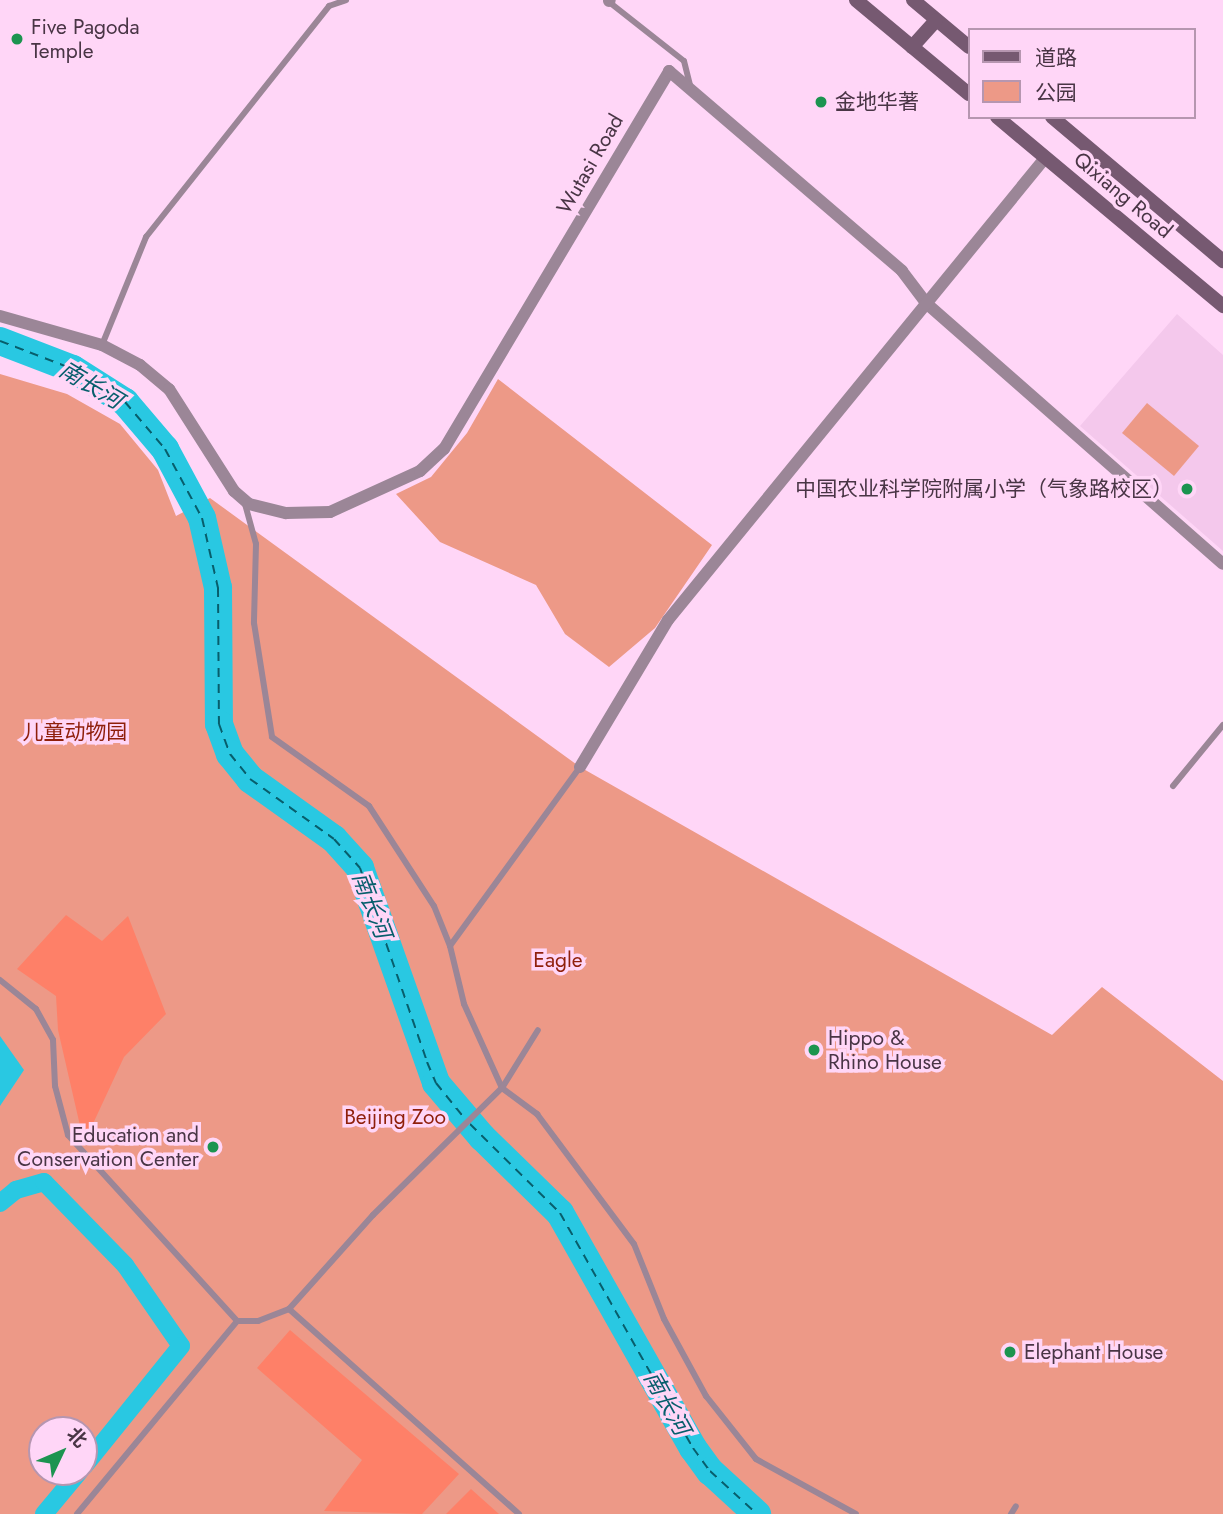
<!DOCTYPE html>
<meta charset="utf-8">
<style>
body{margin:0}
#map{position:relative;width:1223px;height:1514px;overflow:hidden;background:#ffd6f7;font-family:Jost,"Noto Sans SC",sans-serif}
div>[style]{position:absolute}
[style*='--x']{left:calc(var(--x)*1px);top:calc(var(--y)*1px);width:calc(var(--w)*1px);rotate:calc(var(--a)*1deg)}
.built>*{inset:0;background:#f4c8ec}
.green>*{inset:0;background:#ed9987}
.forest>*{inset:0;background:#fe8068}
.water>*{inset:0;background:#29c8e2}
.canal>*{height:18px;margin:-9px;padding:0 9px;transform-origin:9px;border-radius:9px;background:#29c8e2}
.river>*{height:28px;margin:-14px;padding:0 14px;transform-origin:14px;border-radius:14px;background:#29c8e2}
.ferry>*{height:2px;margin-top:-1px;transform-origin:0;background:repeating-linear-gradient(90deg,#075e6c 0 9px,transparent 0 16px)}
.lane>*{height:6px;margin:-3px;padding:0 3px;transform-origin:3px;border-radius:3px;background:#9b8697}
.street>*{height:12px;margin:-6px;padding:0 6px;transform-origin:6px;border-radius:6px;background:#9b8697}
.secondary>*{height:14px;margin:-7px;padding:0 7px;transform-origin:7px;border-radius:7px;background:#765971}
.dots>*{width:19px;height:19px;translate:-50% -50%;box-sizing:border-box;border:4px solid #ffd6f7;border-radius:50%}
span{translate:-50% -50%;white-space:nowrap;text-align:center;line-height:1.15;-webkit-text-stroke:7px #ffd6f7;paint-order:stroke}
.poi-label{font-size:21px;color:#493545}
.left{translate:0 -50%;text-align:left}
.right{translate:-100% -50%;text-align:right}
.street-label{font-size:21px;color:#493545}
.park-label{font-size:21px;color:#8f1f0a}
.water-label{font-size:23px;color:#075e6c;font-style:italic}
.legend{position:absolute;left:968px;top:28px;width:228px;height:91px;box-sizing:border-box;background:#ffd6f7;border:2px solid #b696b0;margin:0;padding:9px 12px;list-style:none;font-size:21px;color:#493545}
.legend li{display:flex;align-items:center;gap:14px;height:35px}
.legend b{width:35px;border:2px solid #b696b0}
.north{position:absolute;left:28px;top:1416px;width:70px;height:70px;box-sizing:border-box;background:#ffd6f7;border:2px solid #b696b0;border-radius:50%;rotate:46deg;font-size:19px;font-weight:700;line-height:28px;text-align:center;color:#493545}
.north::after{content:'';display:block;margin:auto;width:24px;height:32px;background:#1c9450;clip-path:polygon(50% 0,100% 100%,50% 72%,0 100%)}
</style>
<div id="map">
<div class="built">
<div style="clip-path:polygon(1177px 314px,1223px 355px,1223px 551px,1080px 426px)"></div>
</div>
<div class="green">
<div style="clip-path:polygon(evenodd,0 374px,67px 394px,120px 424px,158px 470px,176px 516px,210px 498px,580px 767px,1052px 1035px,1102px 987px,1223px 1081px,1223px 1514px,0 1514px,0 374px,42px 1430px,84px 1430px,84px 1472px,42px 1472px,42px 1430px)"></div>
<div style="clip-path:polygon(498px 379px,712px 545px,655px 628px,609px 667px,565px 634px,536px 585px,440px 542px,396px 494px,431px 477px,467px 433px)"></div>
<div style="clip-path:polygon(1147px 403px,1199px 446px,1174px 476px,1122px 433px)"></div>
</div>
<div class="forest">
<div style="clip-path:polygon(66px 915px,102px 941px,128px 916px,166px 1014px,124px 1057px,84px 1143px,58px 1030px,56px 996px,17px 969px)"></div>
<div style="clip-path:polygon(290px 1330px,459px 1474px,422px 1514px,324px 1511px,362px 1460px,257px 1368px)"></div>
<div style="clip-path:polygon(471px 1489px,499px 1514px,446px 1514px)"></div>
</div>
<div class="water">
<div style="clip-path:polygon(0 1036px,24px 1070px,0 1106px)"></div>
</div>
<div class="canal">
<div style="--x:0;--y:1203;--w:21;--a:-39"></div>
<div style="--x:16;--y:1190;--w:29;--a:-16"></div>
<div style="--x:44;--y:1182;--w:116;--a:45.7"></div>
<div style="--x:125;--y:1265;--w:98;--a:55.3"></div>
<div style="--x:181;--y:1346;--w:154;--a:128.9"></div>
<div style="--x:44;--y:1514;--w:55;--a:-50.2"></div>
</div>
<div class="river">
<div style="--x:0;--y:341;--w:78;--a:21"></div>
<div style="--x:73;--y:369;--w:62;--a:32.4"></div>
<div style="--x:125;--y:402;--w:62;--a:49.6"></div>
<div style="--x:165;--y:449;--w:78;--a:61.8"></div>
<div style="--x:202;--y:518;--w:72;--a:77.1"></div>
<div style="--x:218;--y:588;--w:136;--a:89.6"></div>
<div style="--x:219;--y:724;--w:32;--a:70"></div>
<div style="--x:230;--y:754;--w:32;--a:51"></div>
<div style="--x:250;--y:779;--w:103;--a:35.5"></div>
<div style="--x:334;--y:839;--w:39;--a:48"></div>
<div style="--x:360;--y:868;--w:228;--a:70.5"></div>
<div style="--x:436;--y:1083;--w:71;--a:49.6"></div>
<div style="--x:482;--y:1137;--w:109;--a:44.3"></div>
<div style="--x:560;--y:1213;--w:270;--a:60.5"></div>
<div style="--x:693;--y:1448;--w:29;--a:54"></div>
<div style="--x:710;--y:1471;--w:64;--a:42.5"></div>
</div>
<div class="ferry">
<div style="--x:0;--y:341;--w:78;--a:21"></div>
<div style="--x:73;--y:369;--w:62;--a:32.4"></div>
<div style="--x:125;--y:402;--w:62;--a:49.6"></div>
<div style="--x:165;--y:449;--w:78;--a:61.8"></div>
<div style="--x:202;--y:518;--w:72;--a:77.1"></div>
<div style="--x:218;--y:588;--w:136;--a:89.6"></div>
<div style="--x:219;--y:724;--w:32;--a:70"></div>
<div style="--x:230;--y:754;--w:32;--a:51"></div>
<div style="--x:250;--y:779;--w:103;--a:35.5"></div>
<div style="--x:334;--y:839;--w:39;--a:48"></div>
<div style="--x:360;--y:868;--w:205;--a:70.9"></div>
<div style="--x:427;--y:1062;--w:23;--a:67"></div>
<div style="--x:436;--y:1083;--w:48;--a:51"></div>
<div style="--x:470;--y:1124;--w:127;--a:44.7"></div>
<div style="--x:560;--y:1213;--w:270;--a:60.5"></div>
<div style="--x:693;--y:1448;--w:29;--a:54"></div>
<div style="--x:710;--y:1471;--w:64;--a:42.5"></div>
</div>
<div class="lane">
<div style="--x:609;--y:2;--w:95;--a:38.2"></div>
<div style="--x:684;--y:61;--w:25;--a:76"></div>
<div style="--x:102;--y:345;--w:117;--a:-67.8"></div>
<div style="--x:146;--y:237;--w:295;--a:-51.6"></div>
<div style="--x:329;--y:6;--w:18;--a:-19"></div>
<div style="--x:245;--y:504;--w:41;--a:74.6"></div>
<div style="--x:256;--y:544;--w:79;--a:91.5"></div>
<div style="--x:254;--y:623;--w:115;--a:81"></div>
<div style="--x:272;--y:737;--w:119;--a:35.4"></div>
<div style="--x:369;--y:806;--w:119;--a:57"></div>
<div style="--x:434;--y:906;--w:43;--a:68.2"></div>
<div style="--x:580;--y:767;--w:221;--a:126"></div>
<div style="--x:450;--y:946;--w:60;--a:76.4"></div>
<div style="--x:464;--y:1004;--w:92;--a:65.7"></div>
<div style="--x:502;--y:1088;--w:44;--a:36.6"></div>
<div style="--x:537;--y:1114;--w:162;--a:53.3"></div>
<div style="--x:634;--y:1244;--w:81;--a:68.2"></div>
<div style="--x:664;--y:1319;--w:88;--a:61.4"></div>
<div style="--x:706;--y:1396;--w:80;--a:51.6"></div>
<div style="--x:756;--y:1459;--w:114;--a:28.8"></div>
<div style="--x:1173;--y:786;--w:79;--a:-50.7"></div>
<div style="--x:0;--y:980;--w:46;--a:38.9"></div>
<div style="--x:36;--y:1009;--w:35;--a:61"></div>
<div style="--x:53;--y:1040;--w:46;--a:87.5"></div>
<div style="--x:55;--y:1086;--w:51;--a:75.1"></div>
<div style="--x:68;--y:1135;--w:251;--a:47.7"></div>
<div style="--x:289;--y:1309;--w:308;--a:41.7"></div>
<div style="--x:77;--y:1514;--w:251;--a:-50.3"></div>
<div style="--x:237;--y:1321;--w:21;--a:0"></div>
<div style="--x:258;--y:1321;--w:33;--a:-21"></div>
<div style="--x:289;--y:1309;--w:126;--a:-48.2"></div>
<div style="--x:373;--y:1215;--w:181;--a:-44.6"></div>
<div style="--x:502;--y:1088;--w:68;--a:-58.2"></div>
<div style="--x:1011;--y:1514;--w:9;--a:-58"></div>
</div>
<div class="street">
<div style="--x:609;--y:1;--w:1;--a:-45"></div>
<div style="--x:0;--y:316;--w:106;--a:15.9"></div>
<div style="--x:102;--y:345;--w:43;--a:27.8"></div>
<div style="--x:140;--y:365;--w:38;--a:40"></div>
<div style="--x:169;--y:389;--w:121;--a:57.5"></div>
<div style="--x:234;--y:491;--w:20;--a:41"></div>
<div style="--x:249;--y:504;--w:38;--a:14"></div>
<div style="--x:286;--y:513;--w:44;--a:-1.3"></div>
<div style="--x:330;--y:512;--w:99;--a:-24.5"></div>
<div style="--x:420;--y:471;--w:33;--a:-43"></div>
<div style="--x:444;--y:449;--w:440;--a:-59.2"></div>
<div style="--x:669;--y:71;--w:307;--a:40.6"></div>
<div style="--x:902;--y:271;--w:40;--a:53"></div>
<div style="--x:926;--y:303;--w:395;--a:41.3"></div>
<div style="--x:580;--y:767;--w:171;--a:-59.1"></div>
<div style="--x:668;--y:620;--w:596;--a:-50.78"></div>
</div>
<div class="secondary">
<div style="--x:856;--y:0;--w:147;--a:39.8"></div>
<div style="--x:913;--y:0;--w:73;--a:40"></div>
<div style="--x:912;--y:47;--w:36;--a:-48"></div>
<div style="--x:997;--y:117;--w:295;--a:39.9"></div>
<div style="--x:1052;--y:117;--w:224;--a:40.1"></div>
</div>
<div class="dots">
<div style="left:17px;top:39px;background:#1c9450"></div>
<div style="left:821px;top:102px;background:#1c9450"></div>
<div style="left:1187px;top:489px;background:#1c9450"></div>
<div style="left:814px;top:1050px;background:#1c9450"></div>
<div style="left:213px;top:1147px;background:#1c9450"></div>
<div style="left:1010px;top:1352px;background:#1c9450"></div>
</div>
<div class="poi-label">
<span class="left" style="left:31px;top:39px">Five Pagoda<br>Temple</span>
<span class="left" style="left:835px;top:102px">金地华著</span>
<span class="right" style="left:1173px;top:489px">中国农业科学院附属小学（气象路校区）</span>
<span class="left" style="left:828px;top:1050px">Hippo &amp;<br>Rhino House</span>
<span class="right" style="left:199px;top:1147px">Education and<br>Conservation Center</span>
<span class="left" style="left:1024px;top:1352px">Elephant House</span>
</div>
<div class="street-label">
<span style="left:590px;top:164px;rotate:-60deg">Wutasi Road</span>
<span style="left:1123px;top:195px;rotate:40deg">Qixiang Road</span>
</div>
<div class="park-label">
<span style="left:75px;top:732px">儿童动物园</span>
<span style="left:558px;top:960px">Eagle</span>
<span style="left:395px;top:1117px">Beijing Zoo</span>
</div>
<div class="water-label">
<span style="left:91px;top:385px;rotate:31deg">南长河</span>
<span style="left:372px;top:905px;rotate:69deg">南长河</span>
<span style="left:667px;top:1403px;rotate:61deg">南长河</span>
</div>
<ul class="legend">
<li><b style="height:9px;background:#765971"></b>道路</li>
<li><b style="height:19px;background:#ed9987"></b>公园</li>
</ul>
<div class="north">北</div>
</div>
